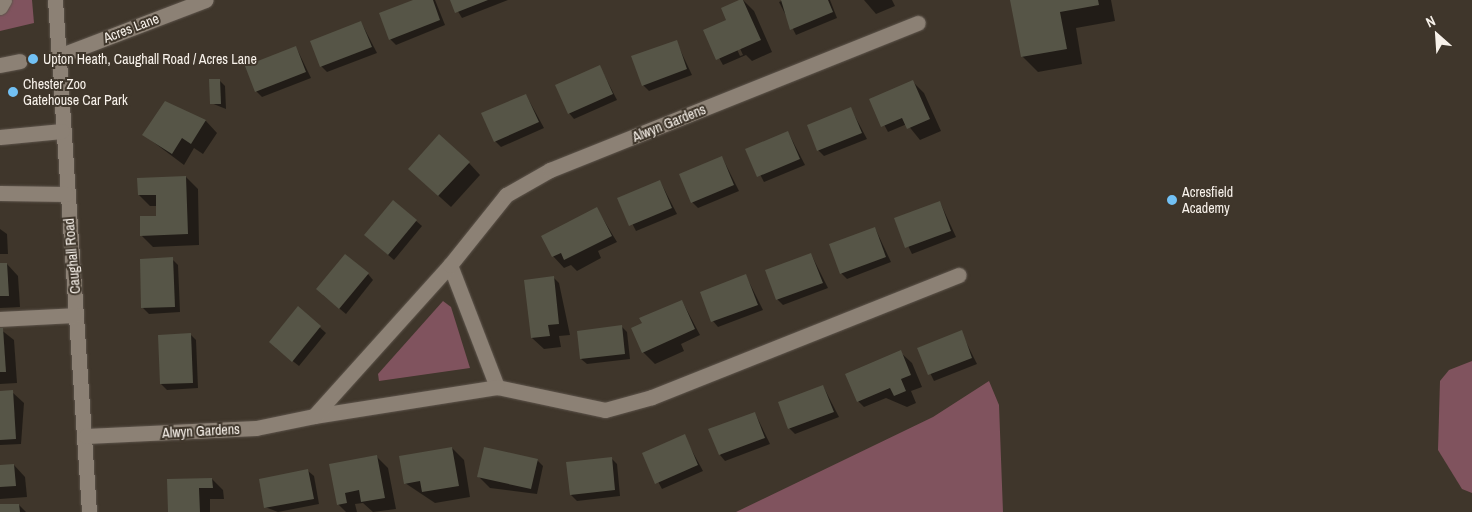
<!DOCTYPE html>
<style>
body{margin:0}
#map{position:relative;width:1472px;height:512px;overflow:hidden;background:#3f362b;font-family:"Archivo Narrow",sans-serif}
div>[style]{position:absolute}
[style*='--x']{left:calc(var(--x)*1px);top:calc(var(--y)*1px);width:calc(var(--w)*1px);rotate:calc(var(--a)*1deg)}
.green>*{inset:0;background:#80535e}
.shadow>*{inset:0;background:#0007}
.building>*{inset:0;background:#565547}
.roads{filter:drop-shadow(0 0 1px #5d544b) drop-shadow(0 0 1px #5d544b)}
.minor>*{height:15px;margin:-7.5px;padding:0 7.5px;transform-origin:7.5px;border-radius:7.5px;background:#8c8175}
.dots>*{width:14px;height:14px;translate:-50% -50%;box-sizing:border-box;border:2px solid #3f362b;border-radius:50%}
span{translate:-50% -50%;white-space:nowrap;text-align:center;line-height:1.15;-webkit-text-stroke:4px #3f362b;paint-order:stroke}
.street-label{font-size:14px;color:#f8f2eb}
.poi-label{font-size:14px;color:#f8f2eb}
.left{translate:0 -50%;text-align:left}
.north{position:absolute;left:1412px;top:10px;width:50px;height:50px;-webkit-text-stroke:4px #3f362b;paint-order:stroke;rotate:334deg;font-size:14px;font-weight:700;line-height:20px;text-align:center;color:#f8f2eb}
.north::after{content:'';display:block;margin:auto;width:18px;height:22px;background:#f8f2eb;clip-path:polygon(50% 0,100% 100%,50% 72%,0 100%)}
</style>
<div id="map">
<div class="green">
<div style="clip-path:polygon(0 0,32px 0,34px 23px,0 31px)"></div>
<div style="clip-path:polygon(443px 301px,451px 307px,470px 368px,379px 381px,378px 374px)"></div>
<div style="clip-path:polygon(1472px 361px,1472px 493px,1462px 489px,1438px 450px,1440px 381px,1449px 370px)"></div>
<div style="clip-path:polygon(989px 381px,999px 405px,1003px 512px,736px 512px,933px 417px)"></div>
</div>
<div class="shadow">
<div style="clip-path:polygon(417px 0,435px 0,445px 25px,396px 45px,390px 39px)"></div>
<div style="clip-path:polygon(451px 0,508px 0,462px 18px)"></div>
<div style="clip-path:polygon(evenodd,743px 0,754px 11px,772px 52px,752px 61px,746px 55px,723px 65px,704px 31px,727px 21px,743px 0,727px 27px,730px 27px,743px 55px,740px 56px,727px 27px)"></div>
<div style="clip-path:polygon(784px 0,830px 0,837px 18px,796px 35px,779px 2px)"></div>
<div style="clip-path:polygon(864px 0,892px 0,895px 6px,876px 14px)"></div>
<div style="clip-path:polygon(1012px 0,1111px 0,1115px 21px,1076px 28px,1082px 64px,1038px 72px,1022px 56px)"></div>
<div style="clip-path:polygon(361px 22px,377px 53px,327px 72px,321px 66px)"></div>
<div style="clip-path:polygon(676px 41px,692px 75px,649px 91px,643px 85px)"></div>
<div style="clip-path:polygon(296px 47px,311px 78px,262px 97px,256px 91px)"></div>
<div style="clip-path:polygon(600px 67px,617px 100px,574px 119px,569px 113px)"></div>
<div style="clip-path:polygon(219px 80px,225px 86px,226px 109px,211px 103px)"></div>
<div style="clip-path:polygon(913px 82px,924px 93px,941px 131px,920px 140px,907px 124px,888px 132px,871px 100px)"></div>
<div style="clip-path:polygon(526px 95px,544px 128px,501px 147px,495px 141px)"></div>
<div style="clip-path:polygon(165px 103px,206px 121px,217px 133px,203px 154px,194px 148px,184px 165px,144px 135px)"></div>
<div style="clip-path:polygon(851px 109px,867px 139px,824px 156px,818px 150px)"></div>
<div style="clip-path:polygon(788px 132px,805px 165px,764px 182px,747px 150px)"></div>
<div style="clip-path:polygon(722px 157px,739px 191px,698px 208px,692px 202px)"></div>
<div style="clip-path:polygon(469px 163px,480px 175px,451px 207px,421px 180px)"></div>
<div style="clip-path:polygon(186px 177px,198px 189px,199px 245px,153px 247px,141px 235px,158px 217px,157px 206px,150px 206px,139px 195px)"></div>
<div style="clip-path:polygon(660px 181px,677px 214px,636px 231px,619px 198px)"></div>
<div style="clip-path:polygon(394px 202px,422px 226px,394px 260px,372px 241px)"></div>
<div style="clip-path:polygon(940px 202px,956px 237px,912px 254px,895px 219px)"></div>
<div style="clip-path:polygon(597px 209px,617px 242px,598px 251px,601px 258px,577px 271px,571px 265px,564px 268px,553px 256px)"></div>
<div style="clip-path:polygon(875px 228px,891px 262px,847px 279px,841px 273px)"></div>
<div style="clip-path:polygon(0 229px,7px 234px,8px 254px,0 254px)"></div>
<div style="clip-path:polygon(811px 254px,828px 288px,783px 305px,777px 299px)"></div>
<div style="clip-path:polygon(172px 259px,178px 265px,180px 312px,149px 314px,143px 308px)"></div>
<div style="clip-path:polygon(0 264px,7px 264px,18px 276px,20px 307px,0 308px)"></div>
<div style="clip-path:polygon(368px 274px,373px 280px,346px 314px,323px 295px)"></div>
<div style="clip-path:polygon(746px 276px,763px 310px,718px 327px,713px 321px)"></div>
<div style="clip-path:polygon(553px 277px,559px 283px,570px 335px,559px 336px,561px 347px,544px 349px,532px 338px)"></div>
<div style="clip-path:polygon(682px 301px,700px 335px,681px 344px,684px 351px,655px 364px,643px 352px,644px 324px)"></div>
<div style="clip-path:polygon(298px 308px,326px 333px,299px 366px,276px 348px)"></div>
<div style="clip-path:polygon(622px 327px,627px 332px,630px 359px,587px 364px,581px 359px)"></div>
<div style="clip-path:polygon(0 329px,14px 340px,17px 383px,0 384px)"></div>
<div style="clip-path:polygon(961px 332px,977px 364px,934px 381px,918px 348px)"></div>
<div style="clip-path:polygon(191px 335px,196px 340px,198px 388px,167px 390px,161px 384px)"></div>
<div style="clip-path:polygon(900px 352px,912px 363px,922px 387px,911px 391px,916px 403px,907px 407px,886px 398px,864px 407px,858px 401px)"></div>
<div style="clip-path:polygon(823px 386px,839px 417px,795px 434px,789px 428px)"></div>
<div style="clip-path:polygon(0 392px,12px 392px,24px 403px,21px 444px,0 445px)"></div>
<div style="clip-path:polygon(755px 413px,770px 444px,725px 461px,720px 455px)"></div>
<div style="clip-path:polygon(684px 436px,703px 471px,662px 489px,643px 454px)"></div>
<div style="clip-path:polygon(452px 448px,464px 460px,470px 497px,435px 503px,405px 483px)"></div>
<div style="clip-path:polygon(376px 456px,388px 468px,396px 509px,373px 512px,363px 503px,355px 504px,357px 512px,346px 512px,338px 504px,330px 465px)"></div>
<div style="clip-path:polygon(612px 459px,617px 464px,620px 496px,577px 501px,571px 495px)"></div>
<div style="clip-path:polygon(537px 460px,543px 466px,537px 494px,490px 488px,478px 476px)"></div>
<div style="clip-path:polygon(14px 465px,25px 477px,27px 497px,0 499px,0 466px)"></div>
<div style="clip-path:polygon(308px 471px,314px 476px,319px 504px,278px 512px,265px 507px)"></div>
<div style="clip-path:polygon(212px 479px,223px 490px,224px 499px,210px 499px,210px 512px,169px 512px,168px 480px)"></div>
<div style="clip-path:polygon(19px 505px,26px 512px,0 512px,0 506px)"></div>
</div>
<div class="building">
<div style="clip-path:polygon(413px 0,433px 0,440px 20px,389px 40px,379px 13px)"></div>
<div style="clip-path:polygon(450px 0,488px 0,455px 13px)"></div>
<div style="clip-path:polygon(739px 0,743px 0,761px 40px,716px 60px,703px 30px,726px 20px,721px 8px)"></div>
<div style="clip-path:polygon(781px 0,828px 0,833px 12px,790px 30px)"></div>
<div style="clip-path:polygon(1010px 0,1098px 0,1099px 5px,1060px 12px,1067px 49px,1021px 57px)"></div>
<div style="clip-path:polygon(361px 21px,372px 47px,320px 67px,310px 41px)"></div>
<div style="clip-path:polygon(677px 40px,687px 69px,642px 86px,631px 56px)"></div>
<div style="clip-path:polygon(296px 46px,306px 72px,255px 92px,245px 66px)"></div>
<div style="clip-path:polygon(600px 65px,613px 94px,568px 114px,555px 85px)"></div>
<div style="clip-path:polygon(209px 79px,220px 79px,221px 104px,210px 104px)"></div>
<div style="clip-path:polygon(913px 80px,930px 119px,907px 129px,902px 118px,881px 127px,869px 99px)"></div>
<div style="clip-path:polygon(526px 94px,539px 122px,494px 142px,481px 113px)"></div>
<div style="clip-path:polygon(165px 101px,206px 120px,191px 144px,182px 138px,172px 154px,142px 135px)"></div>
<div style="clip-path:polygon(851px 107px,862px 133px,817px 151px,807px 125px)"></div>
<div style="clip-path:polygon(788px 131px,800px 159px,757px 177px,745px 149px)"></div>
<div style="clip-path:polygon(439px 134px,470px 162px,438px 196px,408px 169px)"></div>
<div style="clip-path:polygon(722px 156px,734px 185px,691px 203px,679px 174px)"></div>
<div style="clip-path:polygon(186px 176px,188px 234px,140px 236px,140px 216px,156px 216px,156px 195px,138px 195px,137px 178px)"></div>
<div style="clip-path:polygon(660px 180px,672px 208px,629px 226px,617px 198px)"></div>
<div style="clip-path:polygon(393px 200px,417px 220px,388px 255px,364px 235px)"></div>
<div style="clip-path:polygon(940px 201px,951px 231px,905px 248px,894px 218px)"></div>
<div style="clip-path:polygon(597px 207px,612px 236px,564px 260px,561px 253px,552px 257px,541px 236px)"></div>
<div style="clip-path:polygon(875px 227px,886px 257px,840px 274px,829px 244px)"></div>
<div style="clip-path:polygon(811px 253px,823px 283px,776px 300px,765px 270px)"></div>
<div style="clip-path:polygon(345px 254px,369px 273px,339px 309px,316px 289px)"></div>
<div style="clip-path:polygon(173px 257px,175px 307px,141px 308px,140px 259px)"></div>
<div style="clip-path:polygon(0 263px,7px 263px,9px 296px,0 296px)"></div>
<div style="clip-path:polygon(746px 274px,758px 305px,711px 322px,700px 292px)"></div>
<div style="clip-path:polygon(554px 276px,559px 324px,548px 325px,550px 336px,531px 338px,524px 280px)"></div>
<div style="clip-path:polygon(682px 300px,695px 329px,642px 353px,631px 328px,642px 323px,639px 318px)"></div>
<div style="clip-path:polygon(298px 306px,321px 326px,292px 362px,269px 342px)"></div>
<div style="clip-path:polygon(622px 325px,625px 354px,580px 359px,577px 331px)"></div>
<div style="clip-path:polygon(0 328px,3px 328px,6px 372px,0 372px)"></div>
<div style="clip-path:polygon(962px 330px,972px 358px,928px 375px,917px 348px)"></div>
<div style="clip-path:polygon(191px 333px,193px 383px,160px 384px,158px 335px)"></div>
<div style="clip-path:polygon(901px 350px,911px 375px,901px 379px,906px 391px,894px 396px,890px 388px,857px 402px,845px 374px)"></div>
<div style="clip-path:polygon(823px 385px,834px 412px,788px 429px,778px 402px)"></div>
<div style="clip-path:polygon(13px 390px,16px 439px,0 440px,0 391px)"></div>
<div style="clip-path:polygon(755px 412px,765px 438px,719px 455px,708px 429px)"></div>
<div style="clip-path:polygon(685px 434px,698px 465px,655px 484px,642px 453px)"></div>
<div style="clip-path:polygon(452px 447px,459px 486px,422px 492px,420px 481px,404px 484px,399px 456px)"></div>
<div style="clip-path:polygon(484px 447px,538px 459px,531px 489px,477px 477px)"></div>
<div style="clip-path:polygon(377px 455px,385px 498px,361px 502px,359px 490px,345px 493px,347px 503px,337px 505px,329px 464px)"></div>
<div style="clip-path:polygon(612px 457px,615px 490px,570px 495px,566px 462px)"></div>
<div style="clip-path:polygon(14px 464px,16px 486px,0 487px,0 465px)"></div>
<div style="clip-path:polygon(308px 469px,314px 499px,264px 508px,259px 479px)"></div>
<div style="clip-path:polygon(212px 478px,213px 488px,199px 488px,200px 512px,168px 512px,167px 479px)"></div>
<div style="clip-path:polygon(0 504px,19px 504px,20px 512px,0 512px)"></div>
</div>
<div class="roads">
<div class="minor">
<div style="--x:55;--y:0;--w:513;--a:86.2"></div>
<div style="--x:0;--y:7;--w:8;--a:-60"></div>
<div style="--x:56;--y:57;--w:160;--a:-20.9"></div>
<div style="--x:0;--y:65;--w:20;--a:-11"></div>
<div style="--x:0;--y:137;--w:62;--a:-5.5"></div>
<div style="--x:0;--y:193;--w:66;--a:0.9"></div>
<div style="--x:450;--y:265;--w:131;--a:68.9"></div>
<div style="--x:497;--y:387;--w:110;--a:12"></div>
<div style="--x:605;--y:410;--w:49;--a:-15.5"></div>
<div style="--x:652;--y:397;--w:330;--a:-21.7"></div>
<div style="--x:0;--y:319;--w:76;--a:-3"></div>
<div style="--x:314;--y:416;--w:185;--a:-9"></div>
<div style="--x:86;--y:436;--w:170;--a:-2.7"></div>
<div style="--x:256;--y:428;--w:59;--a:-11.7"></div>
<div style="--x:314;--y:416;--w:203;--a:-48"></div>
<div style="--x:450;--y:265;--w:90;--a:-51.3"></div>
<div style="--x:506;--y:195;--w:51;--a:-29.6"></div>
<div style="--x:550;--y:170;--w:396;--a:-21.8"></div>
</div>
</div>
<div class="dots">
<div style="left:33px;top:59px;background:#72c1f5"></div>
<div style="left:13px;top:92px;background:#72c1f5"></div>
<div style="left:1172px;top:200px;background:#72c1f5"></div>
</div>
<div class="street-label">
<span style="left:131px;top:28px;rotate:-21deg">Acres Lane</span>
<span style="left:669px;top:123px;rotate:-22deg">Alwyn Gardens</span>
<span style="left:72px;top:256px;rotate:-95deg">Caughall Road</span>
<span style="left:201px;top:431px;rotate:-3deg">Alwyn Gardens</span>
</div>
<div class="poi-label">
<span class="left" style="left:43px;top:59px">Upton Heath, Caughall Road / Acres Lane</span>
<span class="left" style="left:23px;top:92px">Chester Zoo<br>Gatehouse Car Park</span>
<span class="left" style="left:1182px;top:200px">Acresfield<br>Academy</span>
</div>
<div class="north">N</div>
</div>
